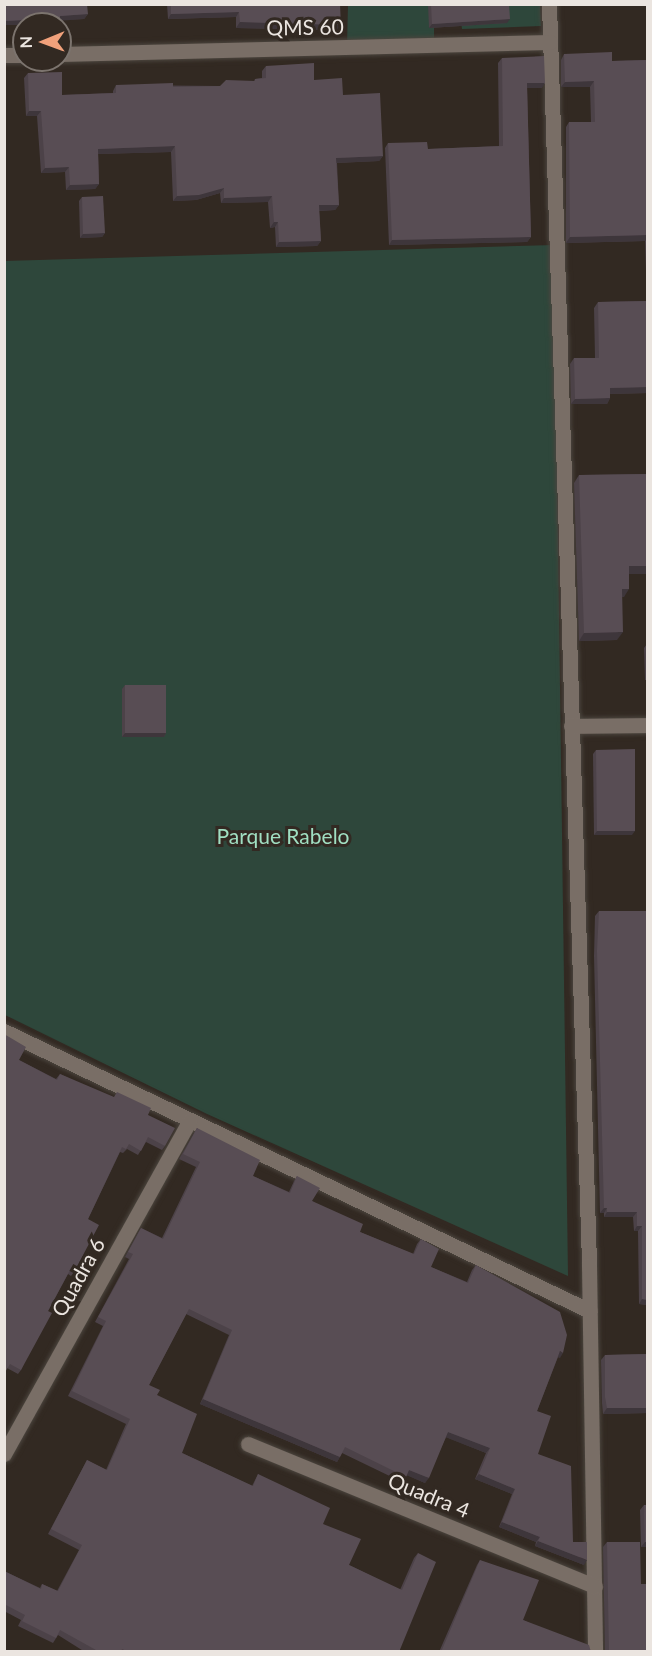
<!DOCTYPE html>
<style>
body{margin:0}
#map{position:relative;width:652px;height:1656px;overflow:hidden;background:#322922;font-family:Lato,sans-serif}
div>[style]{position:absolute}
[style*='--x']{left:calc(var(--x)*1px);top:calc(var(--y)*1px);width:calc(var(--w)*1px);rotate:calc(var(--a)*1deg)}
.green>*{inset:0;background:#2e473b}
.roads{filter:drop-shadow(0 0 2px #4b453e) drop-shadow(0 0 2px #4b453e)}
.minor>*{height:15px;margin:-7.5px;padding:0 7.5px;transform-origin:7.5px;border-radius:7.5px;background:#796e66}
.wall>*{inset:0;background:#4c4248}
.shaded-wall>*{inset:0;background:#3e363b}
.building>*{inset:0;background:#584d54}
span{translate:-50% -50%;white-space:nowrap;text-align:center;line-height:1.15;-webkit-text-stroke:6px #322922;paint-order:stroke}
.street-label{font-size:21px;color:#ebe5e0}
.park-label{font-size:21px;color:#a0dfc2}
.frame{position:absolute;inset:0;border:6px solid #ebe5e0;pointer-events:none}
.north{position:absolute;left:12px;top:12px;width:60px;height:60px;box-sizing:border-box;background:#322922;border:2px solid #7c746e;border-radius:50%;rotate:269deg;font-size:16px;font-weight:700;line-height:24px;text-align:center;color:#ebe5e0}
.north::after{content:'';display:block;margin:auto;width:21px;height:27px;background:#f1a17b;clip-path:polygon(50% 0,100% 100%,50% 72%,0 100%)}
</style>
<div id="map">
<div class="green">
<div style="clip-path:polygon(348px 5px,434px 5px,434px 42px,347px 46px)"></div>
<div style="clip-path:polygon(459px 5px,540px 5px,541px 26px,462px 29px)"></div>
<div style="clip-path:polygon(554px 245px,568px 1276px,207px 1114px,5px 1015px,4px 261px)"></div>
</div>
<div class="roads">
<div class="minor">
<div style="--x:549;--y:4;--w:1262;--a:88.18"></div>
<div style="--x:589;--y:1265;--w:387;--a:89.1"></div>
<div style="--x:60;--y:54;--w:490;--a:-1.4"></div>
<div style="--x:4;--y:55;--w:20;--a:0"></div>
<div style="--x:571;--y:726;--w:77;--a:-0.7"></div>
<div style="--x:4;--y:1031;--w:649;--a:25.54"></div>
<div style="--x:248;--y:1444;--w:375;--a:22.3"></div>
<div style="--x:4;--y:1454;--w:381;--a:-60.9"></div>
</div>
</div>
<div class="wall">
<div style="clip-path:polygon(4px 4px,88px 14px,84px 19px,60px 20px,60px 24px,24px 24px,24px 30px,22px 30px,22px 25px,4px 25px)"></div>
<div style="clip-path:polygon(167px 4px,340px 4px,337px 30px,236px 28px,236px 17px,168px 19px)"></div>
<div style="clip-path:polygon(428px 4px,509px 4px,507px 23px,429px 28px)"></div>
<div style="clip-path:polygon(564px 54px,612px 61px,648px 60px,648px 393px,610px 394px,610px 398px,607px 404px,571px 404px,570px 364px,574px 358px,595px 358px,594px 308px,598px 302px,647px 301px,645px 241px,566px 243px,566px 127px,569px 122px,591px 122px,590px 87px,561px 87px,561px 60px)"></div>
<div style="clip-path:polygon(502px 58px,542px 88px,527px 88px,531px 237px,527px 242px,389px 245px,385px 148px,388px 143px,428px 149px,499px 146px,498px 63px)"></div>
<div style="clip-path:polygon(266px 66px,314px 80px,343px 95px,383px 156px,379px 161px,337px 163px,339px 205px,335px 210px,319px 211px,321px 241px,317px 246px,276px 247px,275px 227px,270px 228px,268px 202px,221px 203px,220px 193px,196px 200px,173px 201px,171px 152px,98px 154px,99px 184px,95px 189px,66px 190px,65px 172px,41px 173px,37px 116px,26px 116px,24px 78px,28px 73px,62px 95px,113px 93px,113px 91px,116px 85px,220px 86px,254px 81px,255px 79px,262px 78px,262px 71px)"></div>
<div style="clip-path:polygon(82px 197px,105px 233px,102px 237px,80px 238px,79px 201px)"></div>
<div style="clip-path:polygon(648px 474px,648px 574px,629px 574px,624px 597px,622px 597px,617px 640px,579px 641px,574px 483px,579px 475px)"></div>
<div style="clip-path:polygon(647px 644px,648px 680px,645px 680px,644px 648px)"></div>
<div style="clip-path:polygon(125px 685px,166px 733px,164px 737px,122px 737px,122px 689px)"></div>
<div style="clip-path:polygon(596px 750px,632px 835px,594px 835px,593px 754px)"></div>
<div style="clip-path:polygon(599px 911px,648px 911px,648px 1305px,639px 1304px,638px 1231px,634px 1231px,633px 1217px,604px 1217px,604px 1213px,600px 1213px,594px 956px,595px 916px)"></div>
<div style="clip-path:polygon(19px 1060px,56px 1079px,60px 1074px,148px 1115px,165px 1146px,162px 1150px,146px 1142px,138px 1155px,127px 1149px,123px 1153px,120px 1152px,88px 1219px,74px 1272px,71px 1276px,68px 1274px,48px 1311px,21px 1370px,18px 1374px,7px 1368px)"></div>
<div style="clip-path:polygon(197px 1128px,253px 1176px,289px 1192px,294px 1181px,297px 1176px,312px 1201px,360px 1232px,413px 1254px,417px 1244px,421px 1239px,431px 1267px,467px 1282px,472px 1270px,476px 1265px,560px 1358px,558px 1357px,537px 1411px,538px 1454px,573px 1542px,584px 1565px,535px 1546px,536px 1542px,499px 1527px,512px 1494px,475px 1479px,486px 1453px,446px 1437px,425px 1483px,407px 1475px,402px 1482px,342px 1453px,337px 1462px,200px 1404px,229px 1335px,186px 1314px,149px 1385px,157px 1395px,182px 1453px,252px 1486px,258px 1474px,323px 1524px,349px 1565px,400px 1590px,414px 1558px,418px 1553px,399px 1652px,85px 1652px,58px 1635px,53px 1643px,18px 1626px,21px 1620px,4px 1611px,4px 1571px,40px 1588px,42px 1584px,57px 1591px,79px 1550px,48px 1534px,87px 1460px,106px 1470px,126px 1424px,68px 1396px,103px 1326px,95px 1322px,129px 1259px,125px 1257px,138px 1233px,141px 1228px,162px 1238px,196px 1167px,179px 1159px)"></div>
<div style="clip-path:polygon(648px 1354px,648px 1413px,603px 1414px,602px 1403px,601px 1360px,605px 1355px)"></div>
<div style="clip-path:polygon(644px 1505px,648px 1547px,641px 1547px,640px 1510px)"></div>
<div style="clip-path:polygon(607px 1542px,641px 1584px,648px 1652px,605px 1652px,603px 1547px)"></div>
<div style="clip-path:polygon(480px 1560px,523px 1620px,591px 1652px,439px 1652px,477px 1565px)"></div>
</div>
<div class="shaded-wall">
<div style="clip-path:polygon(239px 12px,236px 17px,168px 19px,171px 14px)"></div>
<div style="clip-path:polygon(88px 14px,84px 19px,57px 21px,60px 16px)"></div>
<div style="clip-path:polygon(510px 19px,507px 23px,429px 28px,432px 24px)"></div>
<div style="clip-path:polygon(25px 20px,22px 25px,4px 25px,4px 21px)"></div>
<div style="clip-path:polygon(240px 22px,341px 25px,337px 30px,236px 28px)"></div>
<div style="clip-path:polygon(594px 81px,590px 87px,561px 87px,565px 82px)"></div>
<div style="clip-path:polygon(527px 83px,545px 83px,542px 88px,524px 88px)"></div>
<div style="clip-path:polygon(29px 111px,41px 111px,37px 116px,26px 116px)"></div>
<div style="clip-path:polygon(175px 146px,171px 152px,95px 154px,98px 149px)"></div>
<div style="clip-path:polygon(383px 156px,379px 161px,333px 163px,336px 158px)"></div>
<div style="clip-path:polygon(69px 167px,65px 172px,41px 173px,45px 168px)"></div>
<div style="clip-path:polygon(99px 184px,95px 189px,66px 190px,70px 185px)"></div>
<div style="clip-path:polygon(224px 188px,220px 193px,196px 200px,173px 201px,177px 196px)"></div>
<div style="clip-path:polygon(272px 196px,268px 202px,221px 203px,224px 198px)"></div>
<div style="clip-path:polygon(319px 205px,339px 205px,335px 210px,315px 211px)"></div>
<div style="clip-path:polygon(274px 222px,278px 222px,275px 227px,270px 228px)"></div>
<div style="clip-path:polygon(105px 233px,102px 237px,80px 238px,83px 234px)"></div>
<div style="clip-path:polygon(648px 235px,648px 238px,645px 241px,566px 243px,570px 237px)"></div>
<div style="clip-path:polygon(531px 237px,527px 242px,389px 245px,392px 240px)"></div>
<div style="clip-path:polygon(321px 241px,317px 246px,276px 247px,279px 242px)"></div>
<div style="clip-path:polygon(648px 387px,648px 393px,606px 394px,610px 388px)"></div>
<div style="clip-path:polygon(610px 398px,607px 404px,571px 404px,575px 399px)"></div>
<div style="clip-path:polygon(629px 566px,648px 566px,648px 574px,624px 574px)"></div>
<div style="clip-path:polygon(622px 589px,629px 589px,624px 597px,616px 597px)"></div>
<div style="clip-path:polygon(623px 632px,617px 640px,579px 641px,584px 633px)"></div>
<div style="clip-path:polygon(125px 733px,166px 733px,164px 737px,122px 737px)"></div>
<div style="clip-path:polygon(597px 831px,635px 831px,632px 835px,594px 835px)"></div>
<div style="clip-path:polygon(604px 1208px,607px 1208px,604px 1213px,600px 1213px)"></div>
<div style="clip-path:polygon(607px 1212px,637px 1212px,633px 1217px,604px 1217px)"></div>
<div style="clip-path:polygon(637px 1226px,642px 1226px,638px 1231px,634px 1231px)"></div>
<div style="clip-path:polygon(642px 1299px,648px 1300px,648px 1305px,639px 1304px)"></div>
<div style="clip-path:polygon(560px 1351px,563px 1353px,560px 1358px,556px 1356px)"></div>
<div style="clip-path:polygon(203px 1399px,340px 1457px,337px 1462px,200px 1404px)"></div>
<div style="clip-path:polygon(607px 1408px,648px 1408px,648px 1413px,603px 1414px)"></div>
<div style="clip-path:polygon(448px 1432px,490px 1448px,486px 1453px,445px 1437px)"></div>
<div style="clip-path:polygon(409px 1470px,429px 1478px,425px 1483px,406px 1475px)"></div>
<div style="clip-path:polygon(479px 1474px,515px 1489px,512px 1494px,475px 1479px)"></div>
<div style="clip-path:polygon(502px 1522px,540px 1537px,536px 1542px,499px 1527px)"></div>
<div style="clip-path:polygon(538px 1541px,587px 1560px,584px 1565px,535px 1546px)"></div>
<div style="clip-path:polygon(645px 1542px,648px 1542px,648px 1547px,641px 1547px)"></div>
</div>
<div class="building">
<div style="clip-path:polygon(4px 4px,87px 4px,88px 14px,60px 16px,60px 23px,25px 24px,25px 20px,4px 21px)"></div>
<div style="clip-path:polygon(171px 4px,340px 4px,341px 25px,240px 22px,239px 12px,171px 14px)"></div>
<div style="clip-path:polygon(431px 4px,509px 4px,510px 19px,432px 24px)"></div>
<div style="clip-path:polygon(612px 52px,612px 61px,648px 60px,648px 235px,570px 237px,569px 122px,595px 122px,594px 81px,565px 82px,564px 54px)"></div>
<div style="clip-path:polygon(544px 56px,545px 83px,527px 83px,531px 237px,392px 240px,388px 143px,427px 142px,428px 149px,503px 146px,502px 58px)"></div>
<div style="clip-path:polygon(314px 63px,314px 80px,342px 78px,343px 95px,380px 93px,383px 156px,336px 158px,339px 205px,319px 205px,321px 241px,279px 242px,278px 222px,274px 222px,272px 196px,224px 198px,224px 188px,199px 195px,177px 196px,175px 146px,98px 149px,99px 184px,70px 185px,69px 167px,45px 168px,41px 111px,29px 111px,28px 73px,62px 72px,62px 95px,116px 93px,116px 85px,173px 83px,173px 87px,220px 86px,226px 80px,255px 81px,255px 79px,266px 78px,266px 66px)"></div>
<div style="clip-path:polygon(103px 196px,105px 233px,83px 234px,82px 197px)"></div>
<div style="clip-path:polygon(648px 301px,648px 387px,610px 388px,610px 398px,575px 399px,574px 358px,599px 358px,598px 302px)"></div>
<div style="clip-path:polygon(648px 474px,648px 566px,629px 566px,629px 589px,622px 589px,623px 632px,584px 633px,579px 475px)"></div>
<div style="clip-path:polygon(125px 685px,166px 685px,166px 733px,125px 733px)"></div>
<div style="clip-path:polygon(635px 749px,635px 831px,597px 831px,596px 750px)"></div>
<div style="clip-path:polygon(599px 911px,648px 911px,648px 1300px,642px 1299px,642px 1226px,637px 1226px,637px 1212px,607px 1212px,607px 1208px,604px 1208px,597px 951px)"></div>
<div style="clip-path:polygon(4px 1034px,26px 1047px,19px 1060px,57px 1080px,60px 1074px,114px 1097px,117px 1092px,151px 1108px,148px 1115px,175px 1128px,165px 1146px,148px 1137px,141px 1151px,129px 1144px,126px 1149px,122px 1147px,88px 1219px,99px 1225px,74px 1272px,70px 1270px,48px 1311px,52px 1313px,21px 1370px,10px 1364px,4px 1374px)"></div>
<div style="clip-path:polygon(197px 1128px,260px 1160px,253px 1176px,290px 1193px,297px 1176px,320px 1188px,312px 1201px,363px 1224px,360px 1232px,414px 1254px,421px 1239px,439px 1249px,431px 1267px,468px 1283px,476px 1265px,560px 1312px,567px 1335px,563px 1353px,560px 1351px,537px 1411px,551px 1416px,538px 1454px,571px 1466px,573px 1542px,587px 1542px,587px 1560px,538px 1541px,540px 1537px,502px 1522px,515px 1489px,479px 1474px,490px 1448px,448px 1432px,429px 1478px,409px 1470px,406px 1477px,345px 1447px,340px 1457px,203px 1399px,232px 1330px,189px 1309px,149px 1385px,160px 1390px,157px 1395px,197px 1414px,182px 1453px,253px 1486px,258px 1474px,330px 1508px,323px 1524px,361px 1539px,349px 1565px,402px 1590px,418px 1553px,436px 1562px,399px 1652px,129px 1652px,122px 1649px,121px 1652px,99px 1652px,96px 1650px,60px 1630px,56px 1638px,22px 1621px,25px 1615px,4px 1604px,4px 1571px,41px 1589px,42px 1584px,58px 1591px,82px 1545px,51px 1529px,87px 1460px,107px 1470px,130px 1419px,72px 1391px,106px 1321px,98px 1317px,133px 1254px,128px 1252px,141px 1228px,163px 1239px,200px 1162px,183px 1154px)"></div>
<div style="clip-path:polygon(648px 1354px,648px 1408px,607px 1408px,605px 1397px,605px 1355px)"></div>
<div style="clip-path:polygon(644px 1505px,648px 1505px,648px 1542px,645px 1542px)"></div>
<div style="clip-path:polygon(607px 1542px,640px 1542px,641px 1584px,648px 1584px,648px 1652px,609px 1652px)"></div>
<div style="clip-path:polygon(480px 1560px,539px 1580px,523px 1620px,589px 1645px,591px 1652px,441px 1652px)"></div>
</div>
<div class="street-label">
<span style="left:305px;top:27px;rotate:-1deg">QMS 60</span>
<span style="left:78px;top:1277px;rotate:-61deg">Quadra 6</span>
<span style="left:429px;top:1495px;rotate:22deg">Quadra 4</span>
</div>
<div class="park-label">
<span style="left:283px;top:836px">Parque Rabelo</span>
</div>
<div class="frame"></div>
<div class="north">N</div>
</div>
